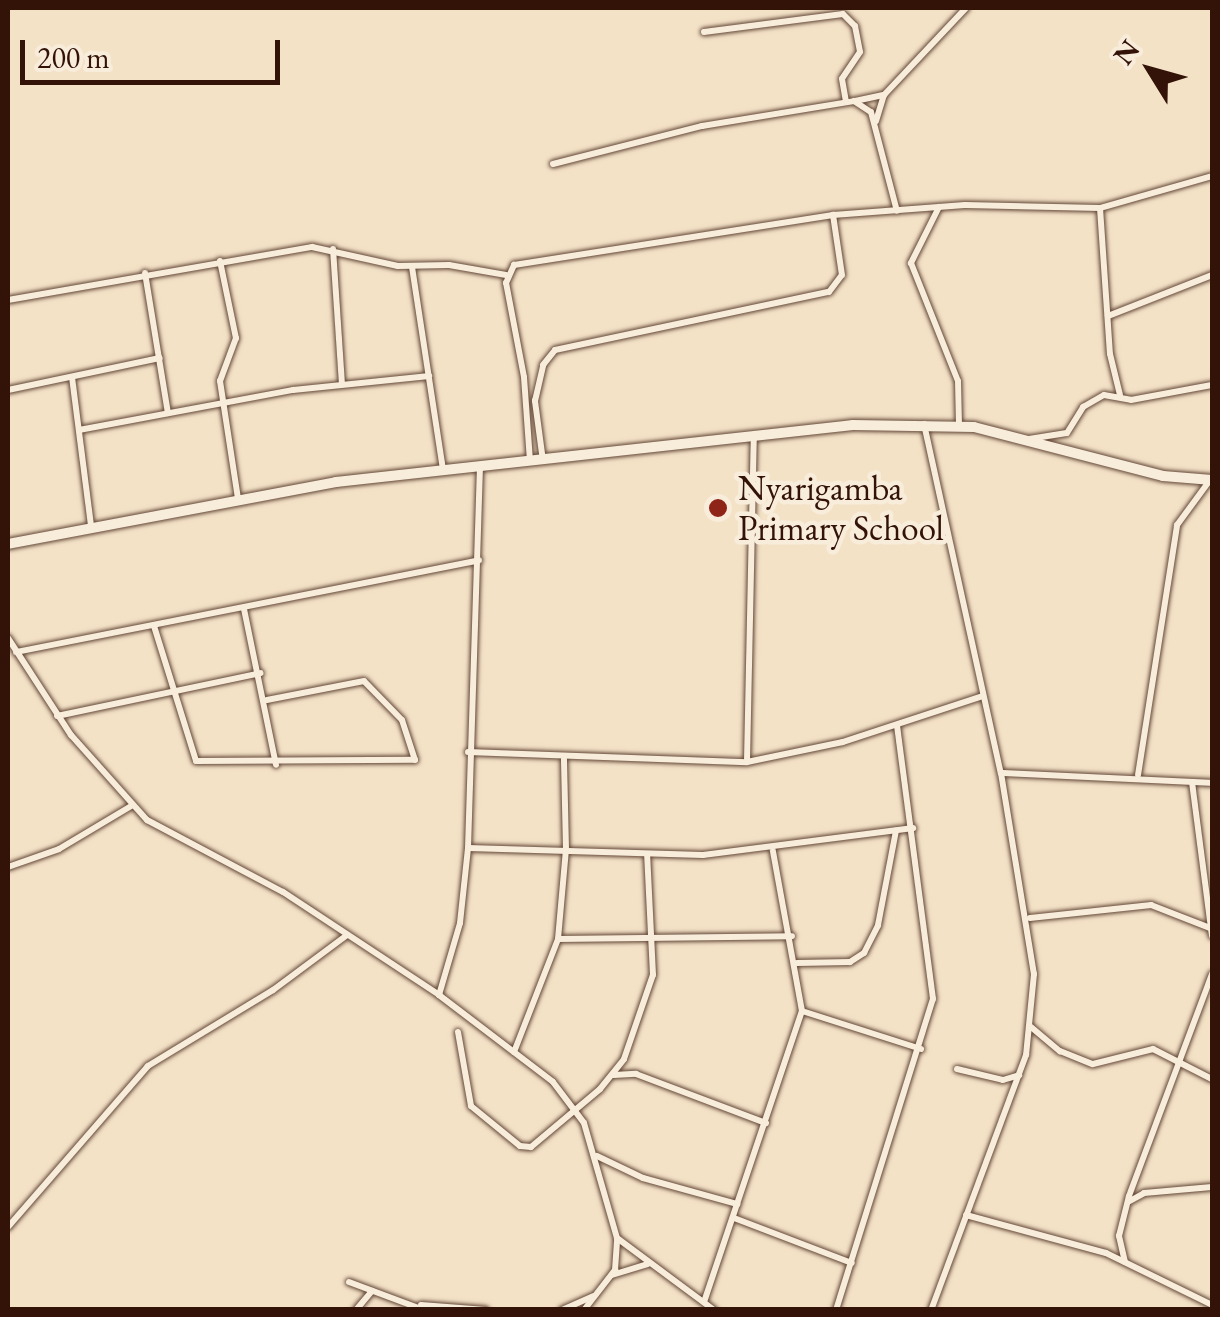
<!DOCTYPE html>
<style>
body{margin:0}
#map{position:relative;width:1220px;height:1317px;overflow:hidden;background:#f4e2c7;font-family:"EB Garamond",serif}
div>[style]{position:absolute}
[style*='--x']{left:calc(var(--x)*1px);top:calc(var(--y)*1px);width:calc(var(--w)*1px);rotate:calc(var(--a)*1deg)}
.roads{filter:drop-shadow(0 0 2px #634737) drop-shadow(0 0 2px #634737)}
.street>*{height:6px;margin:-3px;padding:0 3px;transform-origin:3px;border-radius:3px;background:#f8ecdb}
.secondary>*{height:10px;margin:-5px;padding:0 5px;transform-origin:5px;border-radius:5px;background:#f8ecdb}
.dots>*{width:28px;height:28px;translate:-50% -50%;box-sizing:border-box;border:5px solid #f8ecdb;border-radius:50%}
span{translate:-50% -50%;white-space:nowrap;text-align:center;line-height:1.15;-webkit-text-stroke:9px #f8ecdb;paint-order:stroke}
.poi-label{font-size:35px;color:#331307}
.left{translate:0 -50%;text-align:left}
.frame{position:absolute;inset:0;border:10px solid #331307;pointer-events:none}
.north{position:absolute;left:1100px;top:20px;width:100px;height:100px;-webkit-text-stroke:8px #f8ecdb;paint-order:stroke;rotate:307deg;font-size:28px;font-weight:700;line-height:40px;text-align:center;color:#331307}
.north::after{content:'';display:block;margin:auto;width:35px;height:45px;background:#331307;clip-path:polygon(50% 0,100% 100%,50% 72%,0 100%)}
.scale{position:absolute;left:20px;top:40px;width:260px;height:45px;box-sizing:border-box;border:5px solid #331307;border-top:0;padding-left:12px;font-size:30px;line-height:35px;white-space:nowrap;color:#331307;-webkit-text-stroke:8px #f8ecdb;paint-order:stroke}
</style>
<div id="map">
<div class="roads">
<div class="street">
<div style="--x:704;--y:32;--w:140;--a:-7.4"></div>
<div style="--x:843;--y:14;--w:17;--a:45"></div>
<div style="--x:855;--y:26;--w:26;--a:79"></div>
<div style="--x:860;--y:52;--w:32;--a:124"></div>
<div style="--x:842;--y:79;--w:22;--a:80"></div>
<div style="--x:855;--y:101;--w:30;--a:-12"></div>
<div style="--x:876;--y:121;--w:27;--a:-73"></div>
<div style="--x:884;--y:95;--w:120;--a:-46.7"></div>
<div style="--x:553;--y:164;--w:154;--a:-14.3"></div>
<div style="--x:702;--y:126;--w:154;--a:-9.3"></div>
<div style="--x:854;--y:101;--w:20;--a:33"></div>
<div style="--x:871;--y:112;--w:102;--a:75.3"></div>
<div style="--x:939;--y:207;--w:63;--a:116.6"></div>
<div style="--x:911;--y:263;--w:127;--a:68.3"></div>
<div style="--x:958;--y:381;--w:45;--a:88.7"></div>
<div style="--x:1100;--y:208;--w:146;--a:86.1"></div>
<div style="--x:1110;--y:354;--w:42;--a:76.3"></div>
<div style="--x:333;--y:249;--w:135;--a:86.2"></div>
<div style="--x:220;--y:261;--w:79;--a:78.3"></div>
<div style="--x:236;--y:338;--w:46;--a:110.4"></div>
<div style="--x:220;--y:381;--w:119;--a:81.3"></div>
<div style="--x:412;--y:267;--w:205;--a:81.3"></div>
<div style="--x:145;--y:273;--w:142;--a:80.7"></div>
<div style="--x:8;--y:300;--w:309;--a:-9.9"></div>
<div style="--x:312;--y:247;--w:88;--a:12.5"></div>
<div style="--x:398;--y:266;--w:51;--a:-1.1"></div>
<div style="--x:449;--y:265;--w:58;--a:10"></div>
<div style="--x:1108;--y:316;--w:112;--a:-21.5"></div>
<div style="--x:72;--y:377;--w:149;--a:82.7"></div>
<div style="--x:8;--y:390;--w:155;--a:-11.9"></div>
<div style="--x:924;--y:424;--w:357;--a:77.6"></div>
<div style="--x:1001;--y:773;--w:204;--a:80.7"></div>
<div style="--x:1034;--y:974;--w:81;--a:95.6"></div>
<div style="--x:1026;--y:1055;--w:272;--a:110.4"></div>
<div style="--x:79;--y:430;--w:218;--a:-10.6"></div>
<div style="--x:293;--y:390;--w:137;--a:-5.9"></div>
<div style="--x:1029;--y:439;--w:38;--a:-9"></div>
<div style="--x:1067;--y:433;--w:31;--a:-58"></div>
<div style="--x:1083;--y:407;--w:24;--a:-30"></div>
<div style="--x:1104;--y:395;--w:27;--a:10"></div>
<div style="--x:1131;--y:400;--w:82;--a:-10.5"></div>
<div style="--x:530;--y:461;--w:84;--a:-94.1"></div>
<div style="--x:524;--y:377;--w:96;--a:-100.8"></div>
<div style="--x:506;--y:283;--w:20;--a:-66"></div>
<div style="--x:514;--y:265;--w:323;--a:-8.9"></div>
<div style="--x:833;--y:215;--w:132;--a:-4.3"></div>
<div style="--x:965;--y:205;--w:135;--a:1.3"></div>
<div style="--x:1100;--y:208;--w:116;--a:-15.9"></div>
<div style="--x:543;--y:461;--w:61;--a:-97.6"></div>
<div style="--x:535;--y:401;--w:37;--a:-77"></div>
<div style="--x:543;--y:365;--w:19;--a:-51"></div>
<div style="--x:555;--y:350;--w:280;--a:-12"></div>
<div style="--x:829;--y:292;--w:21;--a:-53"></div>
<div style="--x:842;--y:275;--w:61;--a:-98.5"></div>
<div style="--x:244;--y:609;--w:159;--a:78.4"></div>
<div style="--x:154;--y:626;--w:141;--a:72.7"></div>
<div style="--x:196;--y:761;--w:219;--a:-0.3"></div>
<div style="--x:415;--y:760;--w:42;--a:-108"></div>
<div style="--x:402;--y:720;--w:54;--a:-134.3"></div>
<div style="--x:364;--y:681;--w:99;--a:168.9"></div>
<div style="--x:8;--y:638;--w:116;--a:57"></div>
<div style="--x:71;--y:735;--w:114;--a:48.2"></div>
<div style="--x:147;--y:820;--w:154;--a:27.9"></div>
<div style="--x:283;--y:892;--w:187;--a:33.4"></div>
<div style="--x:439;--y:995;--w:143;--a:37.3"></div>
<div style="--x:553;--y:1082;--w:51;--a:52.9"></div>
<div style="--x:584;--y:1123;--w:120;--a:74"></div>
<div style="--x:617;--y:1238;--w:121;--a:36.6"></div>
<div style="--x:16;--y:652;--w:472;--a:-11.2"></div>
<div style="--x:57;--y:716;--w:208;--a:-11.9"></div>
<div style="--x:468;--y:752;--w:279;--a:2.1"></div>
<div style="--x:747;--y:762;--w:98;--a:-11.8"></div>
<div style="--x:843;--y:742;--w:147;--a:-18.2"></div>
<div style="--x:747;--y:761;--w:323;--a:-88.8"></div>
<div style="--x:1001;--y:773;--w:211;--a:2.7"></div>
<div style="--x:1138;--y:775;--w:253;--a:-81.1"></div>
<div style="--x:1177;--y:525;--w:56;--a:-53.7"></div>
<div style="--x:1192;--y:782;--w:155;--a:82.6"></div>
<div style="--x:468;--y:848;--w:235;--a:1.7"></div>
<div style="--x:703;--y:855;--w:212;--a:-7.3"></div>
<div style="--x:8;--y:867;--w:54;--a:-19.4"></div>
<div style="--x:59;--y:849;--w:84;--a:-30.8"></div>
<div style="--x:1030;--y:918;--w:122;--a:-6.1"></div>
<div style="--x:1151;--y:905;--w:63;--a:21.3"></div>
<div style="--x:558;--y:939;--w:234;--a:-0.7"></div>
<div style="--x:797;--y:963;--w:53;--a:-1.1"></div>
<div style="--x:850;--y:962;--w:17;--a:-33"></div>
<div style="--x:864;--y:953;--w:31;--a:-63"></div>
<div style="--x:878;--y:925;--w:96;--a:-79.2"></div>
<div style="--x:439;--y:995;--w:75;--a:-73.7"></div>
<div style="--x:460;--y:923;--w:75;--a:-83.9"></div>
<div style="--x:468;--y:848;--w:381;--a:-88.2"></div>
<div style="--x:802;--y:1011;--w:125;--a:17.7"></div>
<div style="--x:1031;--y:1027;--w:38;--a:40"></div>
<div style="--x:1060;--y:1051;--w:35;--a:22"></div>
<div style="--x:1093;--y:1064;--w:62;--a:-14"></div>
<div style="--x:1153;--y:1049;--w:66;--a:27"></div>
<div style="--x:458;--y:1032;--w:75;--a:80"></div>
<div style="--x:471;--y:1106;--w:63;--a:39.2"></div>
<div style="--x:520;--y:1146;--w:11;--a:5"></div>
<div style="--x:531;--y:1147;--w:90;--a:-40"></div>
<div style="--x:600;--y:1089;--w:38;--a:-51"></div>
<div style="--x:624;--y:1059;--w:89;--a:-71"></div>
<div style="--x:653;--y:975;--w:121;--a:-92.8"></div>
<div style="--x:514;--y:1052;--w:121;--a:-68.7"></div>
<div style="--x:558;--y:939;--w:90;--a:-84.9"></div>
<div style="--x:566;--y:849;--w:90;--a:-91.3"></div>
<div style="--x:957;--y:1069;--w:47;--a:13.4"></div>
<div style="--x:1003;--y:1080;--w:17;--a:-17"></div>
<div style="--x:614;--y:1075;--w:22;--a:-3"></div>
<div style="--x:636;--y:1074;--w:139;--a:20.7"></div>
<div style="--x:597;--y:1156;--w:51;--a:25.6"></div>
<div style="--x:643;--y:1178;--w:98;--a:15.5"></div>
<div style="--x:1128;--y:1202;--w:18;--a:-29"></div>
<div style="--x:1144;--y:1193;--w:68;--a:-5"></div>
<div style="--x:966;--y:1215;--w:145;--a:15.2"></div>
<div style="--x:1106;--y:1253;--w:118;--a:26.1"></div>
<div style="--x:734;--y:1218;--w:126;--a:20.9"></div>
<div style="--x:8;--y:1227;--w:213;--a:-49"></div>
<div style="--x:148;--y:1066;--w:146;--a:-31.3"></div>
<div style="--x:273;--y:990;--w:92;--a:-36.6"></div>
<div style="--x:1125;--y:1262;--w:27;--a:-103"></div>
<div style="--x:1119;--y:1236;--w:41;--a:-76"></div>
<div style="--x:1129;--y:1196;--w:237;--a:-69.5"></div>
<div style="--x:612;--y:1275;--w:37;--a:-17"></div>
<div style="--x:349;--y:1282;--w:80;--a:20.5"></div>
<div style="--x:704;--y:1302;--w:307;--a:-71.4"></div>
<div style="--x:802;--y:1011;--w:163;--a:-100.3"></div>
<div style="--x:421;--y:1305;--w:65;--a:4.4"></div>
<div style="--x:356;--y:1310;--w:25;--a:-50"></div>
<div style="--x:562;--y:1310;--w:34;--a:-24"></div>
<div style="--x:584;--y:1310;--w:51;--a:-52.2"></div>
<div style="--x:615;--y:1270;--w:31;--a:-86"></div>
<div style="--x:836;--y:1310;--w:326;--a:-72.7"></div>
<div style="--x:933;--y:999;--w:275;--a:-97.5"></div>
</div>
<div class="secondary">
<div style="--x:8;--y:544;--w:334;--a:-10.7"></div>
<div style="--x:336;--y:482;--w:520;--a:-6.29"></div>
<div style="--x:853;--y:425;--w:121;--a:0.9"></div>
<div style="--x:974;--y:427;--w:195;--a:14.5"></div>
<div style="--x:1163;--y:476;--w:49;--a:4.7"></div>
</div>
</div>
<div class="dots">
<div style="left:718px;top:508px;background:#8f2418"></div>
</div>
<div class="poi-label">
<span class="left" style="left:738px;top:508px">Nyarigamba<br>Primary School</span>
</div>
<div class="frame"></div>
<div class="north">N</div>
<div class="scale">200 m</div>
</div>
